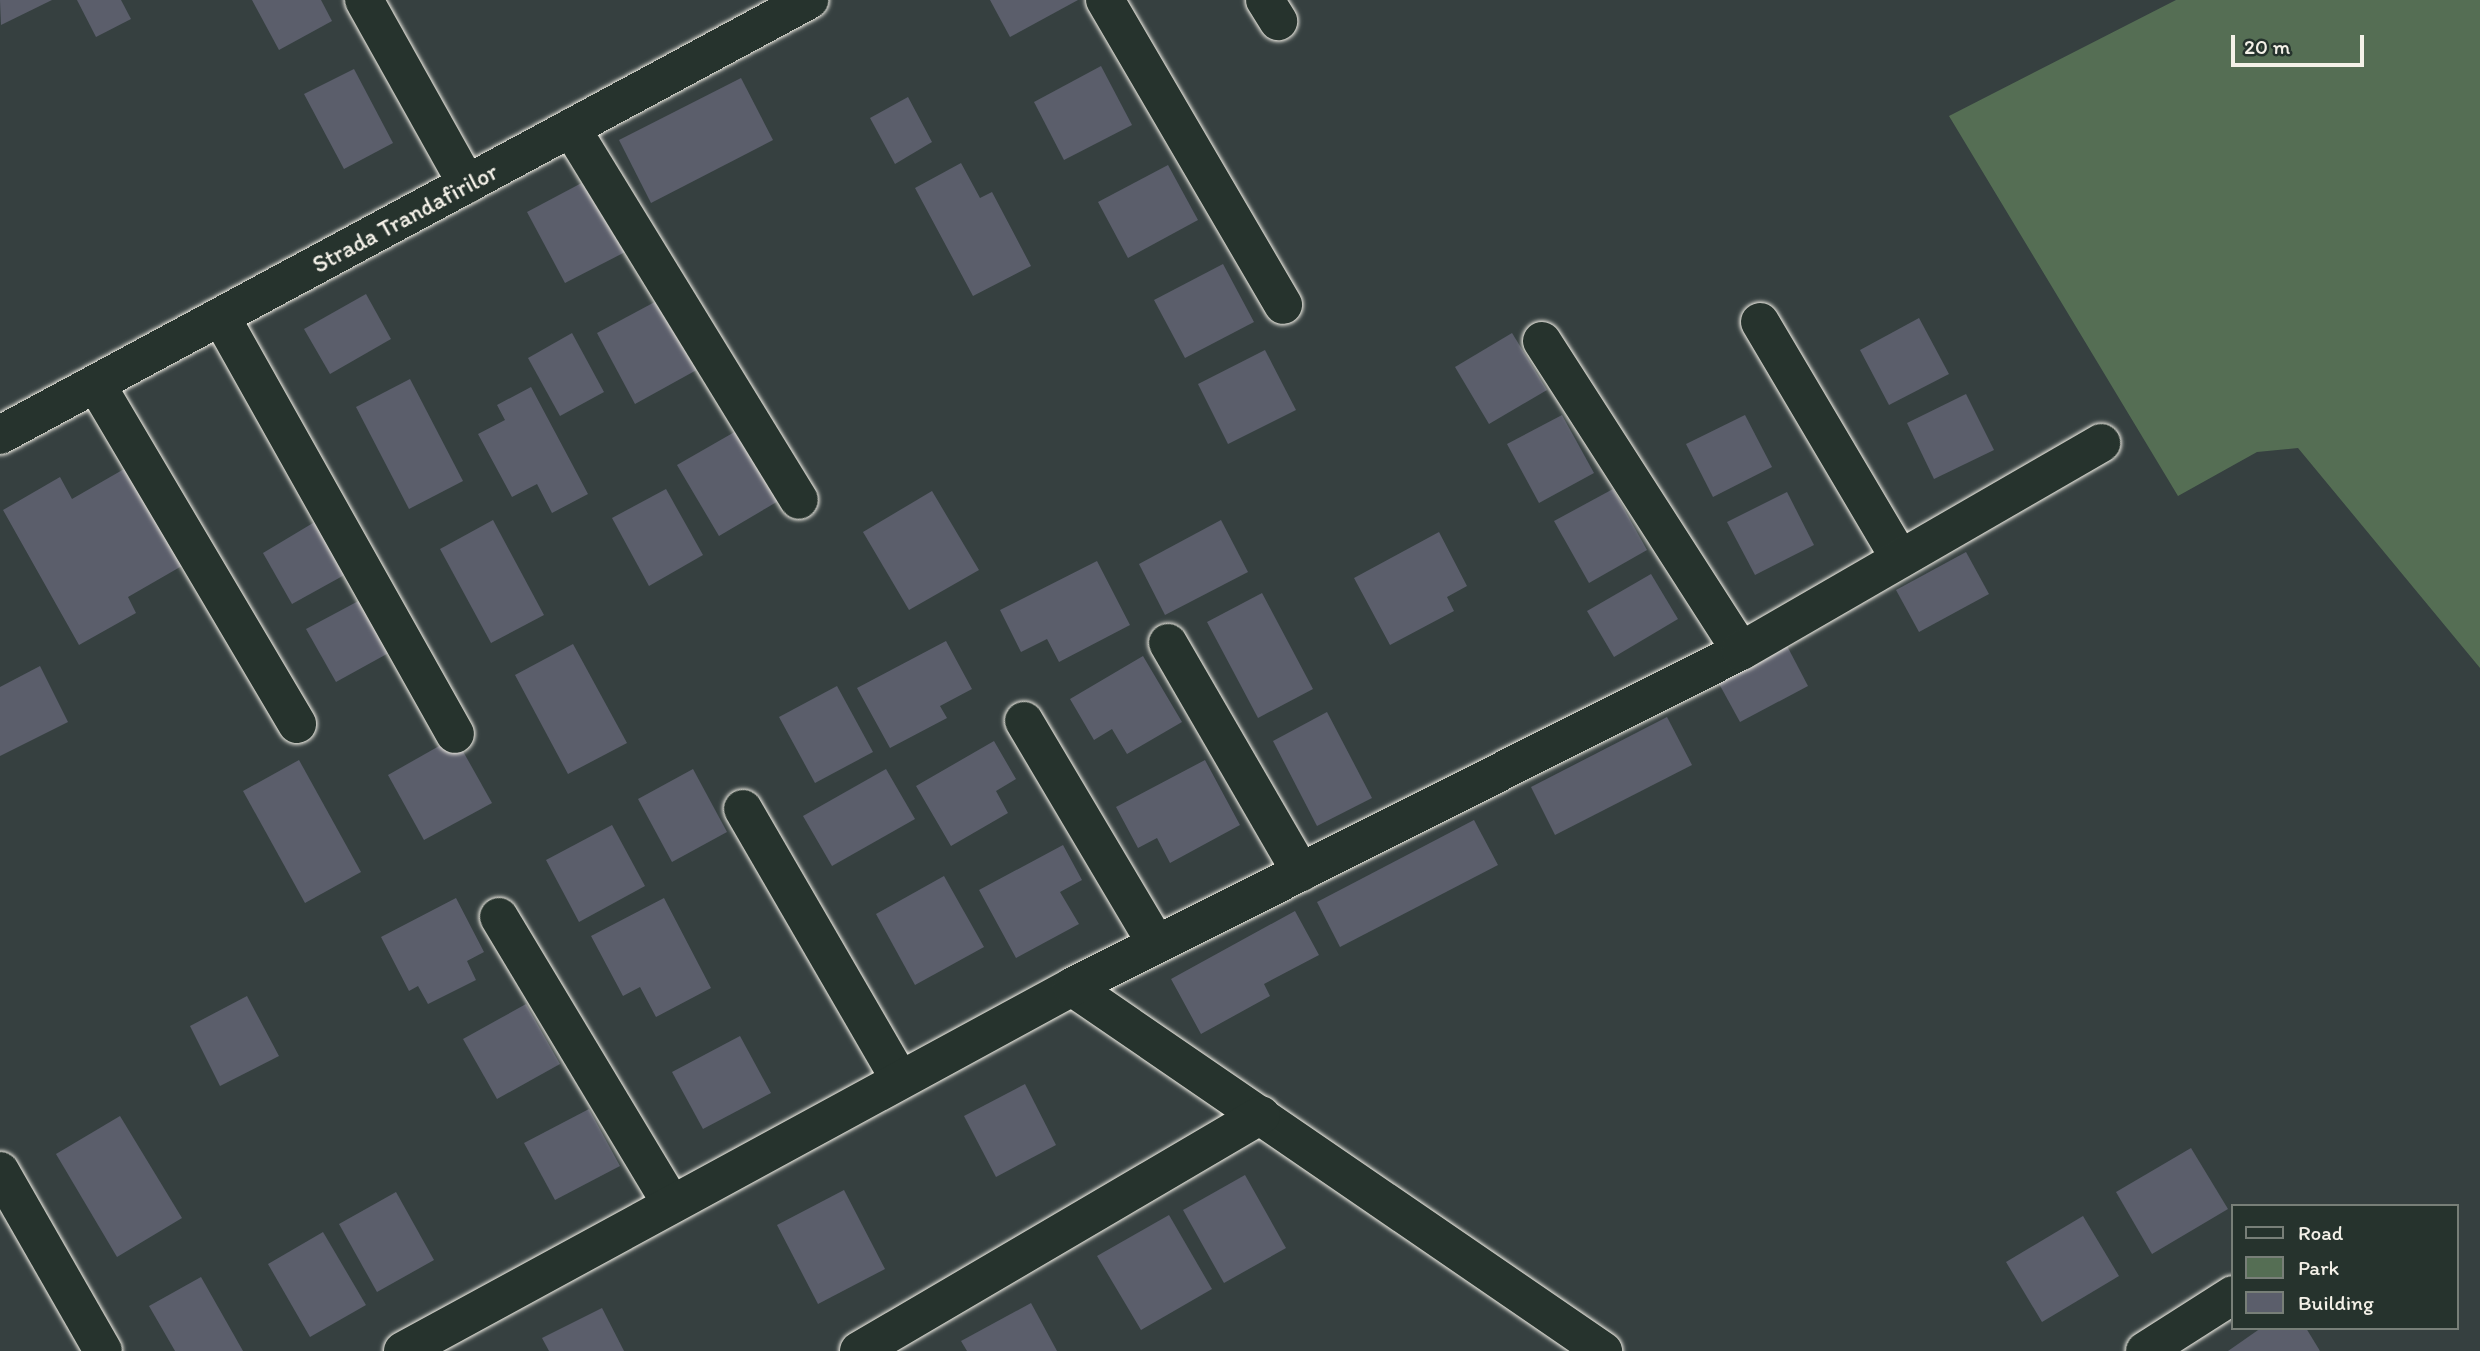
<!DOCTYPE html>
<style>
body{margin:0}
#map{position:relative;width:2480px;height:1351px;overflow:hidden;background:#364040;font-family:Itim,sans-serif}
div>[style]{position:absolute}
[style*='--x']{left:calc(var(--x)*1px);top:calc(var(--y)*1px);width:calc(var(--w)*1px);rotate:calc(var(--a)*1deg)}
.green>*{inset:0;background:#556e54}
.building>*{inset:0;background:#5b5e6b}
.roads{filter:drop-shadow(0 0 2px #f4f1e8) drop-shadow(0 0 2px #f4f1e8)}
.minor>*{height:38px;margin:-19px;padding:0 19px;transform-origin:19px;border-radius:19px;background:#26332d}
span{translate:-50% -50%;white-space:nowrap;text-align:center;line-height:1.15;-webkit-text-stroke:5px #26332d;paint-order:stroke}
.street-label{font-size:24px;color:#f4f1e8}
.legend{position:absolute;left:2231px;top:1204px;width:228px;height:126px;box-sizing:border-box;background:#26332d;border:2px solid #787f78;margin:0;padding:9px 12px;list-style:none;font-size:21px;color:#f4f1e8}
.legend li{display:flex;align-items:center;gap:14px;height:35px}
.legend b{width:35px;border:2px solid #787f78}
.scale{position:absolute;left:2231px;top:35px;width:133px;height:32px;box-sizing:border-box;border:4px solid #f4f1e8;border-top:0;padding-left:9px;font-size:21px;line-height:24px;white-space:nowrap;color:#f4f1e8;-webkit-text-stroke:5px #26332d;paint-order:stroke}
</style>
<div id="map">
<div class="green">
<div style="clip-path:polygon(2176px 0,2480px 0,2480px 668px,2298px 448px,2257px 452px,2178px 496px,1949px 116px)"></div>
</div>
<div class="building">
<div style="clip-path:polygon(0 0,52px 0,1px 25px)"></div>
<div style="clip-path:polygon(77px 0,121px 0,131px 19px,96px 37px)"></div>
<div style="clip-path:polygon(252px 0,321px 0,332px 21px,279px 50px)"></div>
<div style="clip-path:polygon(990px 0,1078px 0,1010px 37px)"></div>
<div style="clip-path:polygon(1101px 66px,1132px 125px,1064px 160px,1034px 102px)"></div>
<div style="clip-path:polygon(354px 69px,393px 143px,344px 169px,304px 94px)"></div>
<div style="clip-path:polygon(741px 78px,773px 140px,651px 203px,619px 140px)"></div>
<div style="clip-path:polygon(908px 97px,932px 142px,895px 164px,870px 118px)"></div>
<div style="clip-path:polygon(961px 163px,980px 198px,992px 192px,1031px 266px,973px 296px,915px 188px)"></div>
<div style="clip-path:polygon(1168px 165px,1198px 220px,1128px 258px,1098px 202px)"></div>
<div style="clip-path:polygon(591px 178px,629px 250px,565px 283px,527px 212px)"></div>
<div style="clip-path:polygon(1223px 264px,1254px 322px,1185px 358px,1154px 300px)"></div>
<div style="clip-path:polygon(366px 294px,391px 339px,330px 374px,304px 329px)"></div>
<div style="clip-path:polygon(664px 297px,702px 367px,635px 404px,597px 333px)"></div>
<div style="clip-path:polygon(1919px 318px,1949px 374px,1889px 405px,1860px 350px)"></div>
<div style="clip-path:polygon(572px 333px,604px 392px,560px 416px,528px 358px)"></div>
<div style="clip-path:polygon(1512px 333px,1547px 390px,1489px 424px,1455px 367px)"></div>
<div style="clip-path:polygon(1265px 350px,1296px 410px,1228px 444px,1198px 384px)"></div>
<div style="clip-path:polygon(410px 379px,463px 481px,409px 509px,356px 407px)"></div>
<div style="clip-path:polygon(531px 387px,588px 494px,552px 513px,537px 484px,512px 497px,478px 434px,505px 420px,497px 405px)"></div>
<div style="clip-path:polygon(1966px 394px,1994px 450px,1934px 479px,1907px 423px)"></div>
<div style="clip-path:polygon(1562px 415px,1594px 473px,1539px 503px,1507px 444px)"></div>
<div style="clip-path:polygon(1745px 415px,1772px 467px,1713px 497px,1686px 444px)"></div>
<div style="clip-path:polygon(738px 430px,780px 500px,719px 536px,677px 465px)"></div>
<div style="clip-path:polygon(131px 465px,187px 563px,128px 597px,136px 613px,79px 645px,3px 510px,60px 477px,72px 499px)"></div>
<div style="clip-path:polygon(666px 489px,703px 555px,649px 586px,612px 518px)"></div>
<div style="clip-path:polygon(1613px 489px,1647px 550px,1589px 583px,1554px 521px)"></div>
<div style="clip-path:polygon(932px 491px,979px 570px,909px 610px,863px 532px)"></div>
<div style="clip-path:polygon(1787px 492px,1814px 545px,1755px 575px,1727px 522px)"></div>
<div style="clip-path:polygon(318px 520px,348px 573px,292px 604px,263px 553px)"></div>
<div style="clip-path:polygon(493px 520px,544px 615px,491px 643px,440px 549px)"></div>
<div style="clip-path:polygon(1221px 520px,1248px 572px,1165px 615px,1139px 564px)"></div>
<div style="clip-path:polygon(1439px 532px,1467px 586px,1447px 597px,1454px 611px,1390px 645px,1354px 578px)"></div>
<div style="clip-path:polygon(1966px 552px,1989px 594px,1919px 632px,1896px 590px)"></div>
<div style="clip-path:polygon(1097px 561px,1130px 625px,1059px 662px,1047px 639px,1021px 652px,1000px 610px)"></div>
<div style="clip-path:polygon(1651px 574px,1678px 619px,1614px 657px,1587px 611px)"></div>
<div style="clip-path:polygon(1262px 593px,1313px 689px,1258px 718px,1207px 622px)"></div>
<div style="clip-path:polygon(364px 598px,394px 650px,336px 682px,306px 629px)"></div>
<div style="clip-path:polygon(946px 641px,972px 689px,940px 706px,947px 718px,890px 748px,857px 688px)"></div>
<div style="clip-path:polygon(573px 644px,627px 743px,568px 774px,515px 675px)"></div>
<div style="clip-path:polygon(1786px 644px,1808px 686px,1740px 722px,1717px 680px)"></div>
<div style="clip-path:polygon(1143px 656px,1182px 722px,1127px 754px,1112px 729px,1094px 740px,1070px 699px)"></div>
<div style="clip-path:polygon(40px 666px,68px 722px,0 756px,0 687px)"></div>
<div style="clip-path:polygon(837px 686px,873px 752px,815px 783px,779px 717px)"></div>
<div style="clip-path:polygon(1327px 712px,1372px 798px,1317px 826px,1273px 741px)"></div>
<div style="clip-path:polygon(1667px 717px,1692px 765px,1555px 835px,1531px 787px)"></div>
<div style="clip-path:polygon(455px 737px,492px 803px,424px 840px,388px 775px)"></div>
<div style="clip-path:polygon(994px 741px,1016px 779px,996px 791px,1008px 813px,951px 846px,916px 786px)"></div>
<div style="clip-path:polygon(299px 760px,361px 872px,305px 903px,243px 791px)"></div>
<div style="clip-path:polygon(1205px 760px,1240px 825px,1170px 863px,1157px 838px,1138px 848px,1116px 807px)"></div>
<div style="clip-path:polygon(693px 769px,727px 832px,672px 862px,638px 799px)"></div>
<div style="clip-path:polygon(886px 769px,915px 819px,832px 866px,803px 816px)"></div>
<div style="clip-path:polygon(1474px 820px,1498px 865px,1340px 947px,1317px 902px)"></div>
<div style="clip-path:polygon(612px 825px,645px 886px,579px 922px,546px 860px)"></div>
<div style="clip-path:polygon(1063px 845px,1082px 880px,1060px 892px,1079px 924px,1016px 958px,979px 890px)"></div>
<div style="clip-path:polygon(944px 876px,984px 947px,915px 985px,876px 914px)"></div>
<div style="clip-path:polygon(456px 898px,484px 952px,467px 961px,476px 980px,428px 1004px,418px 986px,409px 991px,381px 937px)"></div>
<div style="clip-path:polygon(664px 898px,711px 988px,656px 1017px,640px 987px,623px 996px,591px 936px)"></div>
<div style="clip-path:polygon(1295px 911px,1319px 955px,1264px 984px,1270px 996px,1201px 1034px,1171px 979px)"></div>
<div style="clip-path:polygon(247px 996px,279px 1056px,220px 1086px,190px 1026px)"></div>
<div style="clip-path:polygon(526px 1004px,560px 1064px,497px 1099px,463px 1039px)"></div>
<div style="clip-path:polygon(740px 1036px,771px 1093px,703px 1129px,672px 1072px)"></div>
<div style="clip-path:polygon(1025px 1084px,1056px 1145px,996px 1177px,964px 1116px)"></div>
<div style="clip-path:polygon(589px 1109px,620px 1166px,555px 1200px,524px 1143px)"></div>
<div style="clip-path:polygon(120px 1116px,182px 1218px,117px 1257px,56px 1154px)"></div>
<div style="clip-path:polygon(2191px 1148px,2228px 1209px,2152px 1254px,2116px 1192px)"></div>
<div style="clip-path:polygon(1245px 1175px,1286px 1248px,1224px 1283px,1183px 1210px)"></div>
<div style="clip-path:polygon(844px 1190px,885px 1269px,818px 1304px,777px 1225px)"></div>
<div style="clip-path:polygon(396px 1192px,434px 1260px,377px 1292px,339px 1224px)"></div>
<div style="clip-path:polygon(1169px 1215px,1212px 1289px,1141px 1330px,1097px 1256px)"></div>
<div style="clip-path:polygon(2083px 1216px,2119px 1276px,2042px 1322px,2006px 1262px)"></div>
<div style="clip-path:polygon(323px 1232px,366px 1305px,310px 1337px,268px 1264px)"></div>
<div style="clip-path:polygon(201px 1277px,243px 1351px,175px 1351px,149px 1306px)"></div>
<div style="clip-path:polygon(1031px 1303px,1057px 1351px,967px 1351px,961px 1341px)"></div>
<div style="clip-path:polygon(602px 1308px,624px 1351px,549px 1351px,542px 1338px)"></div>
<div style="clip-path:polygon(2261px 1328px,2306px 1328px,2320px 1351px,2228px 1351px)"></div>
</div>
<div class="roads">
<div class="minor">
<div style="--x:364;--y:0;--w:211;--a:60.8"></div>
<div style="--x:1105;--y:0;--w:353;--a:59.7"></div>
<div style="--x:1265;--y:0;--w:25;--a:58"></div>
<div style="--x:571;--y:128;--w:436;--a:58.5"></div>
<div style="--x:221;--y:317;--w:478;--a:60.7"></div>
<div style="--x:1760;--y:322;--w:275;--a:59.4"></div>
<div style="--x:1542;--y:341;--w:368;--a:57.3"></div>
<div style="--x:96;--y:384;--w:395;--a:59.4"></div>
<div style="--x:0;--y:435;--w:919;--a:-28.27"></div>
<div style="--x:1168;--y:643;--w:265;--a:59.9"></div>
<div style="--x:1024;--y:721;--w:258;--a:59.3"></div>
<div style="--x:743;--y:809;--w:311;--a:59.9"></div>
<div style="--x:499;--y:917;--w:332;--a:59"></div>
<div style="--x:1072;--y:987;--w:644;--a:34.43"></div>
<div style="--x:0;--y:1171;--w:207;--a:60.2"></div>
<div style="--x:403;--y:1351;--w:762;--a:-28.55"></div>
<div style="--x:1072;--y:987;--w:749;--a:-26.67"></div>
<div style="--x:1741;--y:651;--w:416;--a:-30"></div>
<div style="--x:859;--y:1351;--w:466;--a:-30.4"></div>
<div style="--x:2145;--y:1351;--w:104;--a:-32.5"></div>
</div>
</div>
<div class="street-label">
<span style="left:405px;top:218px;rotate:-28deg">Strada Trandafirilor</span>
</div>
<ul class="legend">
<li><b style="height:9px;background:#26332d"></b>Road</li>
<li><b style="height:19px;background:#556e54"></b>Park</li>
<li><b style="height:19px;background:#5b5e6b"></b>Building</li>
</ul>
<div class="scale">20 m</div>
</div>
